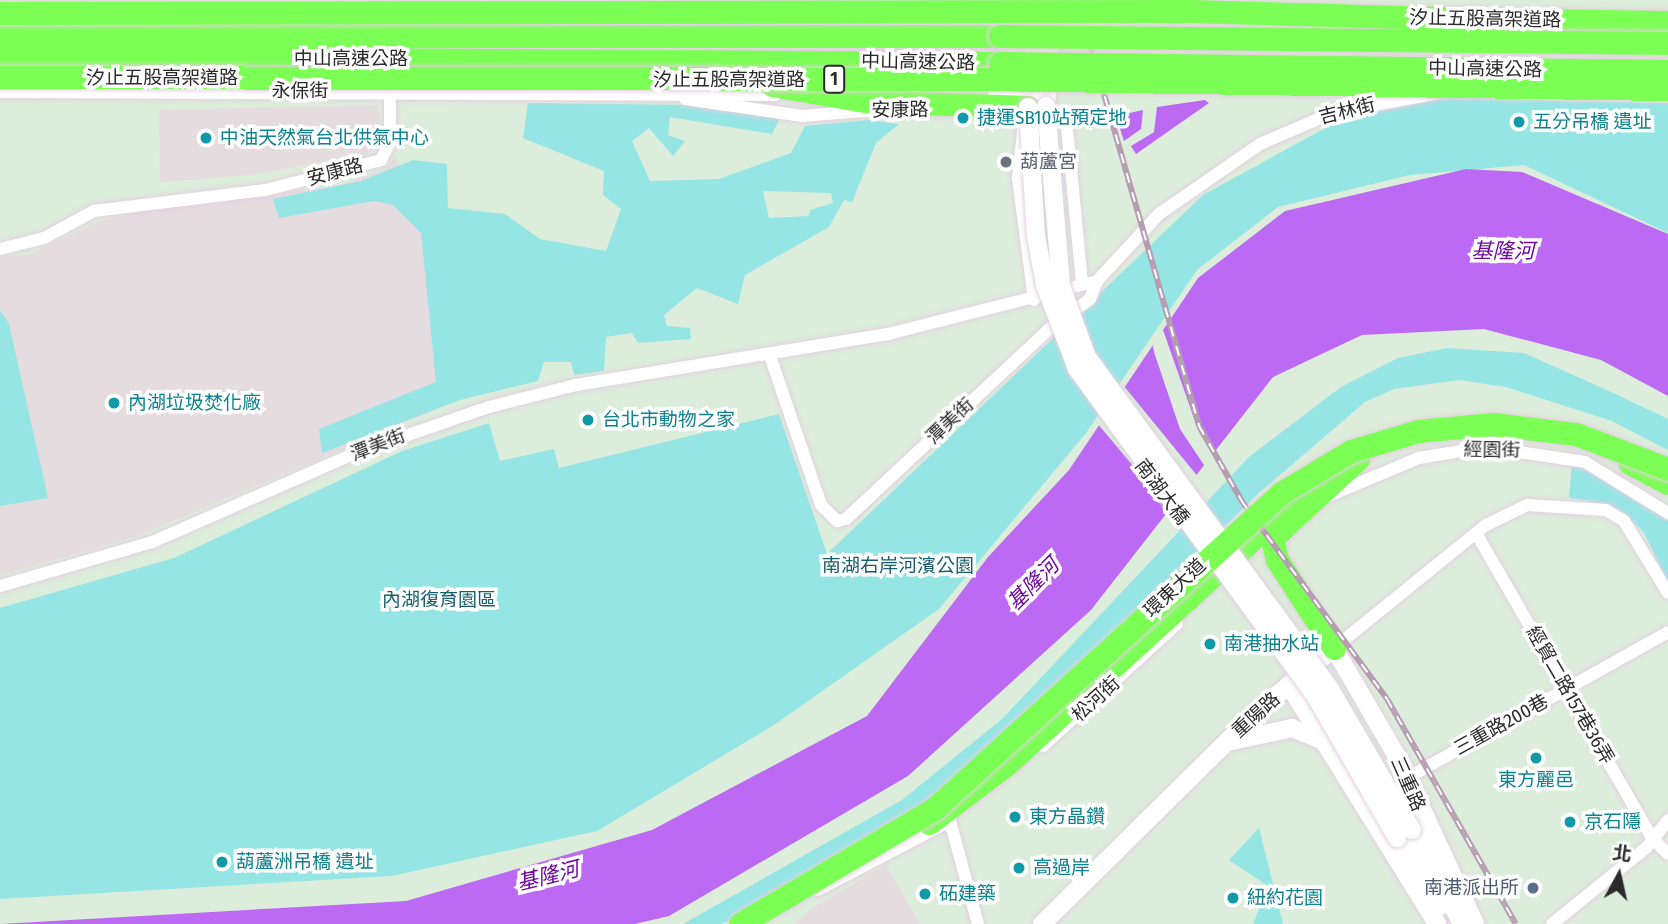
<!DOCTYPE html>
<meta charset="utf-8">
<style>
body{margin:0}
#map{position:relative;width:1668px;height:924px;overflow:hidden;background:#ddeddb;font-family:"Fira Sans Condensed","Noto Sans TC",sans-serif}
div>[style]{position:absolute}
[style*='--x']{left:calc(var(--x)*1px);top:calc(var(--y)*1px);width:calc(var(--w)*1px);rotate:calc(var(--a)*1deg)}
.industrial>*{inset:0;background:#e5dcdf}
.green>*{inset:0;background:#95e5e5}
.water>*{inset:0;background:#bc6af3}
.pier>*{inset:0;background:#ddeddb}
.roads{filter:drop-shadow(0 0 2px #e3d0e1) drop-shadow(0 0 2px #e3d0e1)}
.street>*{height:12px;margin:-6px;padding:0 6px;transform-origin:6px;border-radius:6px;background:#fff}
.secondary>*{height:18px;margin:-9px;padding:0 9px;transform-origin:9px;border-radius:9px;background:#fff}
.highway>*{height:23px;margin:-11.5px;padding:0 11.5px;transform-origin:11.5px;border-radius:11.5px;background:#7cff54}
.rail>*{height:6px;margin-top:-3px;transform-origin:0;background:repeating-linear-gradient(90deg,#fff 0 10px,#b59eb1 0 20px);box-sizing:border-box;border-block:2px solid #b59eb1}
.bridges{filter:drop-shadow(0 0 2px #e3d0e1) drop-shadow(0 0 2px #e3d0e1)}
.secondary-bridge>*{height:18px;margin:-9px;padding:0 9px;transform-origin:9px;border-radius:9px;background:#fff}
.highway-bridge>*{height:23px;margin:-11.5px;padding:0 11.5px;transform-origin:11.5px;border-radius:11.5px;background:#7cff54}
.dots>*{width:19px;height:19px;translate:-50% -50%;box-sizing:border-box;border:4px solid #fff;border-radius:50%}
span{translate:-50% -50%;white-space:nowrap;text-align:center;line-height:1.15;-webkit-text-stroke:7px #fff;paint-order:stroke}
.shield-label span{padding:2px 5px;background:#fff;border:2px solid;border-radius:5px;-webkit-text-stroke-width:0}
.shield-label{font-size:18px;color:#2a2a2a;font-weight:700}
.street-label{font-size:19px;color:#2a2a2a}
.culture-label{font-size:19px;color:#0d838f}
.left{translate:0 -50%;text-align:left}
.worship-label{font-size:19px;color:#5b616d}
.park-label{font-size:19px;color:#175f69}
.service-label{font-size:19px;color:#4e5e75}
.right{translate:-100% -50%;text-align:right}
.water-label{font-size:21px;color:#6f089f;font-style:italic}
.north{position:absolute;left:1584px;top:840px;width:70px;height:70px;-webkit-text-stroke:5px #fff;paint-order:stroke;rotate:8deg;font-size:19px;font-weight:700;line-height:28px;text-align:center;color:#2a2a2a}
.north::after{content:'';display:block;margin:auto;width:24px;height:32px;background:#2a2a2a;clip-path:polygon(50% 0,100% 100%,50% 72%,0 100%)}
</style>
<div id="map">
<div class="industrial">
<div style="clip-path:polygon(378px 105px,381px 142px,367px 154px,252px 175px,160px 182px,159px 110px)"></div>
<div style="clip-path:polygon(395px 157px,438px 234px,464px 379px,454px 402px,134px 537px,0 575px,0 257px,29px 255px,98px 222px,132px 213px,339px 185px,385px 169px)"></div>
<div style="clip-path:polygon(886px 865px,920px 924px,794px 924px,812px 908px)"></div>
</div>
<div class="green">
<div style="clip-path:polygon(1448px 98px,1668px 103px,1668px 233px,1524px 165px,1410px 175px,1278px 207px,1197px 270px,1086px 433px,939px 609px,774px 725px,597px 831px,392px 876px,0 899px,0 608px,174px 558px,402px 451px,489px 423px,500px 461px,554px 449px,559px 468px,779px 414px,827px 554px,1203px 195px,1342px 119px)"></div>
<div style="clip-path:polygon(evenodd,528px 103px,701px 105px,780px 118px,772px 134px,670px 117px,668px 135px,685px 141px,673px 156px,649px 128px,632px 141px,650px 181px,719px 179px,791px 153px,805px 126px,868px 120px,899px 124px,876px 143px,852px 202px,844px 200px,829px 227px,745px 275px,738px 304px,697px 288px,664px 315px,667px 326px,690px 328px,691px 339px,638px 343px,632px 333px,606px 337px,604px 371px,574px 375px,571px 362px,544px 362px,538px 381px,460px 400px,322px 453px,319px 429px,436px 382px,421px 233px,393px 205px,374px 201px,279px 218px,273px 199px,361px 181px,413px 160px,447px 164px,448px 208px,505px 214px,540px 239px,606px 251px,621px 209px,603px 195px,604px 171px,523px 138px,528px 103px,763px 191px,831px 193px,833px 203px,810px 210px,809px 216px,769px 218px,763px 191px)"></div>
<div style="clip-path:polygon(0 310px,9px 324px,48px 498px,0 506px)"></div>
<div style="clip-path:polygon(1447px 348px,1524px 353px,1609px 391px,1668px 419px,1668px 450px,1612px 421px,1506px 387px,1459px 380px,1394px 389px,1365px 402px,1259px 493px,969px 775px,797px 890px,721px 924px,683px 924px,902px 800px,1002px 719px,1249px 457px,1341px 387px,1398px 358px)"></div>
<div style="clip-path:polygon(1572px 463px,1616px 481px,1668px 521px,1668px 582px,1643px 531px,1630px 520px,1602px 503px,1569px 498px)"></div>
<div style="clip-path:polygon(1259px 828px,1283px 924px,1253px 924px,1268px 886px,1229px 860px)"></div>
</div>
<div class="water">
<div style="clip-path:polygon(1205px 100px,1209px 103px,1136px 154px,1131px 146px,1154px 132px,1157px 107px)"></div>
<div style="clip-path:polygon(1143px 110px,1141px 129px,1124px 141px,1116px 116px)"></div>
<div style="clip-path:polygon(1466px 169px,1522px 172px,1668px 234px,1668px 396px,1601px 360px,1484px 329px,1362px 335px,1273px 377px,1091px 610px,908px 776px,669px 916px,635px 924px,0 924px,406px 901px,652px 830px,867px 716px,988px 557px,1069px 470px,1198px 278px,1285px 211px)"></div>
</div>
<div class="pier">
<div style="clip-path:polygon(1162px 327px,1196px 424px,1216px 455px,1206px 468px,1180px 429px,1155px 355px,1152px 343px)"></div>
<div style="clip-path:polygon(1123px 385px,1199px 478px,1172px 512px,1097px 423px)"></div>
</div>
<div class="roads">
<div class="street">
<div style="--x:0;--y:92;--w:775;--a:0.22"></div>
<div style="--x:994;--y:95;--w:41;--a:0"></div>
<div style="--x:685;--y:99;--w:119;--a:8.2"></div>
<div style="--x:803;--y:116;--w:71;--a:-4.8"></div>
<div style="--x:1046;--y:106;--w:23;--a:29"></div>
<div style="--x:1066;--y:117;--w:166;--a:84.5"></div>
<div style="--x:1025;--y:114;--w:64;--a:96.2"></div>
<div style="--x:1018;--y:178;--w:123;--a:82.5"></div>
<div style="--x:0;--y:249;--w:45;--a:-14"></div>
<div style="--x:44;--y:238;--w:57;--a:-28.4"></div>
<div style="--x:94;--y:211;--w:173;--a:-7"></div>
<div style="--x:266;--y:190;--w:119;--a:-14.6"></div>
<div style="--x:381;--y:160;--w:20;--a:-63"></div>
<div style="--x:390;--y:142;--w:50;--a:-90"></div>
<div style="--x:770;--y:356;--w:157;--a:71.1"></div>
<div style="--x:821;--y:505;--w:23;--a:45"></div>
<div style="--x:837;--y:521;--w:9;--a:-13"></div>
<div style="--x:846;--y:519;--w:278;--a:-43.1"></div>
<div style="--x:1049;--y:329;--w:51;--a:-36.2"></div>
<div style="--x:1090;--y:299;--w:19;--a:-69"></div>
<div style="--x:1326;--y:497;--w:101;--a:-22.8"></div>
<div style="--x:1419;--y:458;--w:67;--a:-9.5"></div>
<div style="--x:1485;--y:447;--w:101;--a:8.5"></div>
<div style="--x:1585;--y:462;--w:97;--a:31.6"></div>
<div style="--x:1476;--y:533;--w:354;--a:60"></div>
<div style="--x:1653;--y:839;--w:21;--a:45"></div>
<div style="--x:0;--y:586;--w:158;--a:-16.1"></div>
<div style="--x:152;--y:542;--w:223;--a:-23.6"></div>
<div style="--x:356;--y:453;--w:141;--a:-19.1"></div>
<div style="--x:489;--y:407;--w:90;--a:-14.2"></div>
<div style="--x:576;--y:385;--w:316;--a:-9.3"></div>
<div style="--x:888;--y:334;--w:216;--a:-14.2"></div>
<div style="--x:1097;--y:281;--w:91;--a:-47.2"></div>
<div style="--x:1159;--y:214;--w:123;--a:-34.7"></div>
<div style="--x:1260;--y:144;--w:78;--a:-23.3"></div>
<div style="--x:1332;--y:113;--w:103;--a:-10.7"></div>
<div style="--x:1334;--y:648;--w:196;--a:-39"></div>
<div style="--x:1486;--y:525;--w:46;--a:-26"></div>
<div style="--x:1527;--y:505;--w:79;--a:3.6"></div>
<div style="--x:1606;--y:510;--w:21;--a:31"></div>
<div style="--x:1624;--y:521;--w:84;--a:58.6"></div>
<div style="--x:1043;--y:746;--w:181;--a:-42.3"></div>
<div style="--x:1407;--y:778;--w:299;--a:-29.2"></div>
<div style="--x:818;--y:890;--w:149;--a:-27.6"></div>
<div style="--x:950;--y:821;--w:107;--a:74.8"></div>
<div style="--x:1552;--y:924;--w:122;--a:-39"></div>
<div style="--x:1647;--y:847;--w:34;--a:-52"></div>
</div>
<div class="secondary">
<div style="--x:1046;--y:106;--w:106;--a:-85.7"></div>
<div style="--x:1028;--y:107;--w:108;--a:-84.1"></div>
<div style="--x:1289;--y:685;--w:281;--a:58.2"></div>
<div style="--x:1232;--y:741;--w:61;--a:-12.2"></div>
<div style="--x:1292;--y:728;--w:35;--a:22"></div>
<div style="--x:1412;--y:830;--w:106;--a:62"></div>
<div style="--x:1397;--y:838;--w:81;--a:57.1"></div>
<div style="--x:1042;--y:924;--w:305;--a:-44.6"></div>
<div style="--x:1259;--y:710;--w:97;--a:-39.6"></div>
<div style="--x:1334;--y:648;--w:129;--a:59.9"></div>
<div style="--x:1399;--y:760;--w:181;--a:65.1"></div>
</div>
<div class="highway">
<div style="--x:1473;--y:19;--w:195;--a:0.9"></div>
<div style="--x:0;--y:36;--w:1000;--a:0"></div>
<div style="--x:0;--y:57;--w:1000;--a:0.34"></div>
<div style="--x:772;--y:85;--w:94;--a:9.8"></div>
<div style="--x:865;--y:101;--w:163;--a:2.1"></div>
<div style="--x:1630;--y:463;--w:43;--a:27.8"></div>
<div style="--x:1334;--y:648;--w:105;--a:-122.9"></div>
<div style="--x:1277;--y:560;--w:23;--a:-103"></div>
<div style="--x:1272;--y:538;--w:117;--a:-42.6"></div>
<div style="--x:929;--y:823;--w:98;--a:-37.1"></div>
<div style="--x:1007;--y:764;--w:416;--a:-42.5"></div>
</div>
</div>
<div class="rail">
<div style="--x:1077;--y:0;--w:443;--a:74"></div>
<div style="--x:1199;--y:426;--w:89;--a:60.3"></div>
<div style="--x:1243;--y:503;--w:243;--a:53.7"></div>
<div style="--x:1387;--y:699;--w:259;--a:60.2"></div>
</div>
<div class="bridges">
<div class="secondary-bridge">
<div style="--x:1046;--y:106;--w:181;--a:85.2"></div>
<div style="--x:1061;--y:286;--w:76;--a:69.9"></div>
<div style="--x:1087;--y:357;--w:411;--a:53.8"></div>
<div style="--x:1330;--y:689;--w:163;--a:59.8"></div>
<div style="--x:1028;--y:107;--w:129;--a:86.5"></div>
<div style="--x:1036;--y:236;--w:50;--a:79.6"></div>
<div style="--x:1045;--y:285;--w:90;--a:69.1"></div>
<div style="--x:1077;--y:369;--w:406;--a:53.9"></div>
<div style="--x:1316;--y:697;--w:163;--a:60.1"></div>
</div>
<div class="highway-bridge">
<div style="--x:0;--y:13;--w:1190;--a:-0.1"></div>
<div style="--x:1190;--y:11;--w:283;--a:1.6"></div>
<div style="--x:1000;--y:36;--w:668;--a:0.6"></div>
<div style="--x:1000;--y:63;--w:668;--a:0.69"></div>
<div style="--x:0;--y:77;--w:982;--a:0.12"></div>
<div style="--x:982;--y:79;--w:686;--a:0.84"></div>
<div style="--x:740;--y:924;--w:226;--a:-30.7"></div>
<div style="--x:934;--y:809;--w:469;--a:-42.3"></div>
<div style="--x:1281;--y:493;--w:82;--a:-31"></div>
<div style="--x:1351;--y:451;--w:70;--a:-16.6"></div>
<div style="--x:1418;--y:431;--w:75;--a:-5.3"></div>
<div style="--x:1493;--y:424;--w:84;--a:6.9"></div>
<div style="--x:1576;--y:434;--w:98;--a:20.8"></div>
</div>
</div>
<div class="dots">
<div style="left:963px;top:118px;background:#0f9aa8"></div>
<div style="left:1519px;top:122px;background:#0f9aa8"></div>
<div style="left:206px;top:138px;background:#0f9aa8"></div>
<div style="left:1006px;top:162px;background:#6b7280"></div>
<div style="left:114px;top:403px;background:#0f9aa8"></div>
<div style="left:588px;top:420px;background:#0f9aa8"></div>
<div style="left:1210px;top:644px;background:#0f9aa8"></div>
<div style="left:1536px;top:758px;background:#0f9aa8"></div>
<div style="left:1015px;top:817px;background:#0f9aa8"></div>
<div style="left:1570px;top:822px;background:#0f9aa8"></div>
<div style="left:222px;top:862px;background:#0f9aa8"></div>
<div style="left:1019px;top:868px;background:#0f9aa8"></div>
<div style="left:1533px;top:888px;background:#5c6f8a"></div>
<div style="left:925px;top:894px;background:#0f9aa8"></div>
<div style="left:1233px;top:898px;background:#0f9aa8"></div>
</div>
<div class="shield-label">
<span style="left:834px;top:79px">1</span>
</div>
<div class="street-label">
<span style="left:1485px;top:19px;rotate:1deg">汐止五股高架道路</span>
<span style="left:351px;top:59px">中山高速公路</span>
<span style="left:918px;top:62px;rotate:1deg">中山高速公路</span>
<span style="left:1485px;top:69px;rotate:1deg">中山高速公路</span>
<span style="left:162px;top:78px">汐止五股高架道路</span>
<span style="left:729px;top:80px">汐止五股高架道路</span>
<span style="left:300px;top:91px">永保街</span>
<span style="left:900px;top:110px;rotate:-1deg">安康路</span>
<span style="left:1347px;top:111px;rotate:-14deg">吉林街</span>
<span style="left:335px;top:172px;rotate:-15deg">安康路</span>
<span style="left:950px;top:421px;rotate:-43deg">潭美街</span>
<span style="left:378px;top:445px;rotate:-21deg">潭美街</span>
<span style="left:1492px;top:450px;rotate:1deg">經園街</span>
<span style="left:1162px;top:492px;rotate:53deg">南湖大橋</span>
<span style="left:1175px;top:588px;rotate:-43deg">環東大道</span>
<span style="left:1570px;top:695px;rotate:60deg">經貿二路157巷36弄</span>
<span style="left:1096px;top:699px;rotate:-42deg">松河街</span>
<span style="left:1256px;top:715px;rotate:-42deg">重陽路</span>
<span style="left:1501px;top:725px;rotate:-29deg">三重路200巷</span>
<span style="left:1408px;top:784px;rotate:66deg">三重路</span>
</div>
<div class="culture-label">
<span class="left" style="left:977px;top:118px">捷運SB10站預定地</span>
<span class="left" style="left:1533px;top:122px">五分吊橋 遺址</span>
<span class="left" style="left:220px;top:138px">中油天然氣台北供氣中心</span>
<span class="left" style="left:128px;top:403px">內湖垃圾焚化廠</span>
<span class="left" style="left:602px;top:420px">台北市動物之家</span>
<span class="left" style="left:1224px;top:644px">南港抽水站</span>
<span style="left:1536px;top:780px">東方麗邑</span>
<span class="left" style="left:1029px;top:817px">東方晶鑽</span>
<span class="left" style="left:1584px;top:822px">京石隱</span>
<span class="left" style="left:236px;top:862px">葫蘆洲吊橋 遺址</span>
<span class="left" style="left:1033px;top:868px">高過岸</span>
<span class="left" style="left:939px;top:894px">砳建築</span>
<span class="left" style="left:1247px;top:898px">紐約花園</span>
</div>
<div class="worship-label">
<span class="left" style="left:1020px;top:162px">葫蘆宮</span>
</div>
<div class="park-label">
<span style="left:898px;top:566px">南湖右岸河濱公園</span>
<span style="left:439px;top:600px">內湖復育園區</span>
</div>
<div class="service-label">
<span class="right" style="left:1519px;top:888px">南港派出所</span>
</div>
<div class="water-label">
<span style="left:1503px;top:251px">基隆河</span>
<span style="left:1033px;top:584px;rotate:-45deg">基隆河</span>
<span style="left:548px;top:876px;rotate:-14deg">基隆河</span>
</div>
<div class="north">北</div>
</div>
